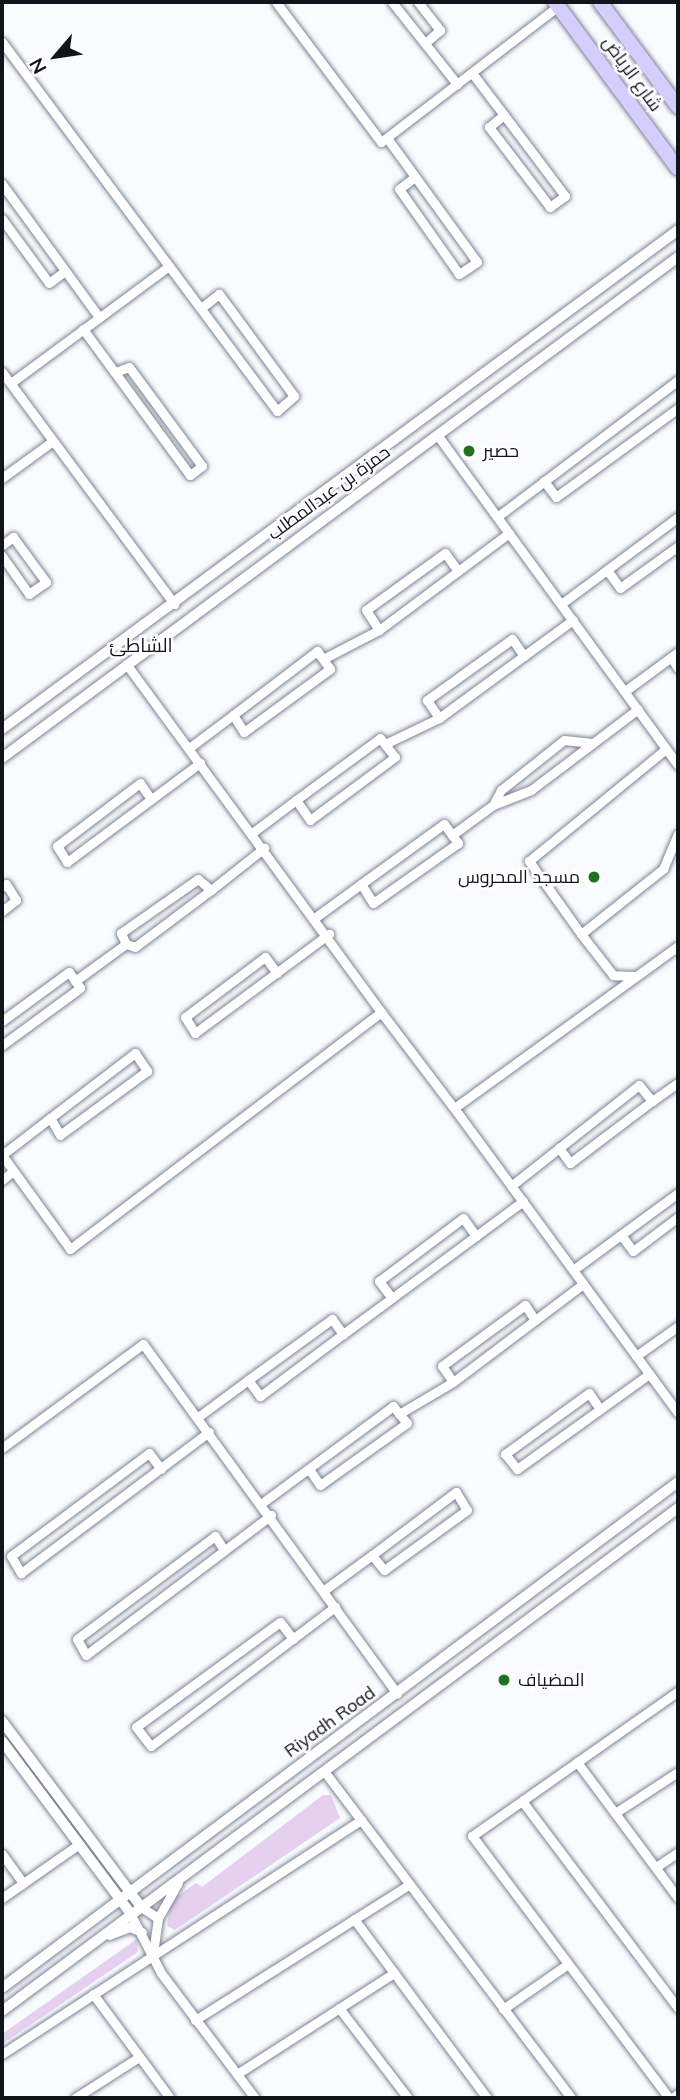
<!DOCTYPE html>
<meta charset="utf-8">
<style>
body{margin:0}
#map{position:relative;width:680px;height:2100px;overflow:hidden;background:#f9fbfe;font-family:Mulish,Cairo,sans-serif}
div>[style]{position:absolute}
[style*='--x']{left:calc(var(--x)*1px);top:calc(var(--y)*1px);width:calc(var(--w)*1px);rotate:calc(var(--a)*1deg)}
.green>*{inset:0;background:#e5d0ef}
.roads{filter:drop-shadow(0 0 2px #7c8495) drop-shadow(0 0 2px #7c8495)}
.minor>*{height:9px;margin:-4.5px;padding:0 4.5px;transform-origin:4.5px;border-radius:4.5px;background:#fff}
.tertiary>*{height:10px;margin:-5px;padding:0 5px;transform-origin:5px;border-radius:5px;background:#fff}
.primary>*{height:14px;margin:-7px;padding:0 7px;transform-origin:7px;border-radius:7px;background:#d5cdfe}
.dots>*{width:19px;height:19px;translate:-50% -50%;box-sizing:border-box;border:4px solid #fff;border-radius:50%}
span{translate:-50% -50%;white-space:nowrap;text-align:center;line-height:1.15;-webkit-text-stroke:5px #fff;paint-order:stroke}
.street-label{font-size:18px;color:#11141a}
.poi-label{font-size:18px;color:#11141a}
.left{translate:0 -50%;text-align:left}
.right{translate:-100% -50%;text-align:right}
.neighbourhood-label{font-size:19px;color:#11141a}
.frame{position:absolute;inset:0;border:4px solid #11141a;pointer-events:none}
.north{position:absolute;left:21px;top:21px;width:70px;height:70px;-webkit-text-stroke:5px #fff;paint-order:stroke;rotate:241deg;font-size:19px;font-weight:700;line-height:28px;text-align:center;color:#11141a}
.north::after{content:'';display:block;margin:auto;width:24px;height:32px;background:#11141a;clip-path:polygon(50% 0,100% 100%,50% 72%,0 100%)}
</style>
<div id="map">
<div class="green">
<div style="clip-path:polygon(323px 1795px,331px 1795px,340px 1818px,175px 1930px,167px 1926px,171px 1901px,196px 1883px,202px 1887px)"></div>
<div style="clip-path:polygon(137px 1939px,138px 1952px,2px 2044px,2px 2034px)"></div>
</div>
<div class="roads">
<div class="minor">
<div style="--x:276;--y:2;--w:175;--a:53.1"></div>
<div style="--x:381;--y:142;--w:223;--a:-37.5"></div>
<div style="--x:392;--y:2;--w:105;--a:51.6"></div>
<div style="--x:418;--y:2;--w:36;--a:52"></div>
<div style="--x:440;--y:30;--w:18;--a:139"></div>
<div style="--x:2;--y:42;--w:279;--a:53.3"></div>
<div style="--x:169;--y:266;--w:197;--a:143.5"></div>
<div style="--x:472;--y:73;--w:53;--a:52.7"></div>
<div style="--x:504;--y:115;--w:101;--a:53"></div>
<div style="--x:565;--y:196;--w:19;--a:144"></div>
<div style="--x:550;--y:207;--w:101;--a:-127.3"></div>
<div style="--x:489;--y:127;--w:19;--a:-39"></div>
<div style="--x:387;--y:138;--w:153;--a:54"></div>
<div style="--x:477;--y:262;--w:22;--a:146"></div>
<div style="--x:459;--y:274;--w:104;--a:-125.2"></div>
<div style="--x:399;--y:189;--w:20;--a:-37"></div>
<div style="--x:2;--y:184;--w:165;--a:53.9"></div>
<div style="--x:2;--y:219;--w:79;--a:53.7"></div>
<div style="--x:49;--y:283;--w:20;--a:-37"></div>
<div style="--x:169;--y:266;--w:181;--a:53.3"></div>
<div style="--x:277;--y:411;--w:23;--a:-41"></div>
<div style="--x:294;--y:396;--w:127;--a:-126.3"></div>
<div style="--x:219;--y:294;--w:23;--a:142"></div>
<div style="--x:83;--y:329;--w:181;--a:53.8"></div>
<div style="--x:190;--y:475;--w:15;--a:-37"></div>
<div style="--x:202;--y:466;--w:123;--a:-126.4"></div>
<div style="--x:129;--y:367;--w:15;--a:160"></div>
<div style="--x:2;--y:372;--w:289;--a:53.4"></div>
<div style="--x:438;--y:436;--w:407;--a:53.9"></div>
<div style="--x:2;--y:478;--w:63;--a:-36"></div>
<div style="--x:544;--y:481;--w:20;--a:53"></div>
<div style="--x:556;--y:497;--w:151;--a:-36.1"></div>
<div style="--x:497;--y:517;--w:227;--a:-37.1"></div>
<div style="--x:2;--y:545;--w:14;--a:-36"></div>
<div style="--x:13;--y:537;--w:56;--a:53.7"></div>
<div style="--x:46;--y:582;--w:21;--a:145"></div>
<div style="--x:29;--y:594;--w:47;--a:-125.4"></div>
<div style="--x:607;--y:570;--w:22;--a:54"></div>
<div style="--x:620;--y:588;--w:72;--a:-35.9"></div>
<div style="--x:458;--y:571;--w:22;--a:-126"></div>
<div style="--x:445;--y:553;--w:97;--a:144.2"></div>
<div style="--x:366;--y:610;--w:24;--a:57"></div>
<div style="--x:379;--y:630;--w:162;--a:-36.7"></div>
<div style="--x:561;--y:604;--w:146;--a:-36.6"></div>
<div style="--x:524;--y:656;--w:21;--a:-125"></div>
<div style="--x:512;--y:639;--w:105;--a:144.3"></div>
<div style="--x:427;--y:700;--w:22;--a:56"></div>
<div style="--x:439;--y:718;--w:166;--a:-36.2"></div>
<div style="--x:671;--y:657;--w:13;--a:58"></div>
<div style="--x:323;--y:659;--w:63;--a:-27.4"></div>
<div style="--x:625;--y:691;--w:66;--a:-36.3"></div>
<div style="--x:385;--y:744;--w:60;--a:-25.7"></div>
<div style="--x:189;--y:748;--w:55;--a:-36.9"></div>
<div style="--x:233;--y:715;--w:106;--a:-37.3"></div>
<div style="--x:317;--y:651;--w:22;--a:54"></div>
<div style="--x:330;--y:669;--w:107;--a:143.8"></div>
<div style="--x:244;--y:732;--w:20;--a:-123"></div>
<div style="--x:151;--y:799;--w:19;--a:-125"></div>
<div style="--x:140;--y:783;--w:104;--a:142.8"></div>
<div style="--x:57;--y:846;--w:19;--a:58"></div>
<div style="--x:67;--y:862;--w:166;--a:-36.7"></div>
<div style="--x:493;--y:805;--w:17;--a:-62"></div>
<div style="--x:501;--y:790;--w:80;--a:-38.4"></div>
<div style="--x:564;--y:740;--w:29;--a:6"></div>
<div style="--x:252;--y:833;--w:55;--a:-36.9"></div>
<div style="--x:296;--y:800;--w:104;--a:-36.4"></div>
<div style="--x:380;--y:738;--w:24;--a:52"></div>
<div style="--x:395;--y:757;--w:106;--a:143.5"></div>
<div style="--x:310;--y:820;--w:24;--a:-125"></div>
<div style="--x:452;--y:835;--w:51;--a:-36.2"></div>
<div style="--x:493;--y:805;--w:41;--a:-21.5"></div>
<div style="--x:531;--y:790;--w:134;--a:-37.1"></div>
<div style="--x:2;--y:887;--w:5;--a:-37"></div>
<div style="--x:6;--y:884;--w:19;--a:58"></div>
<div style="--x:16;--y:900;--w:18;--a:142"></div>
<div style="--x:211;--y:890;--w:17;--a:-140"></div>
<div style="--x:198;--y:879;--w:94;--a:145"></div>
<div style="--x:121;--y:933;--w:12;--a:66"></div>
<div style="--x:126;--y:944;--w:9;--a:18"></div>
<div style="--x:135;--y:947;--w:95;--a:-36.9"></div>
<div style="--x:211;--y:890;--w:68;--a:-38.4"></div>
<div style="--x:316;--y:917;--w:56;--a:-36.3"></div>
<div style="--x:361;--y:884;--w:102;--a:-35.9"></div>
<div style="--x:444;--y:824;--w:24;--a:54"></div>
<div style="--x:458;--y:843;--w:104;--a:144.8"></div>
<div style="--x:373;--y:903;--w:22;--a:-122"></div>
<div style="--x:581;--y:934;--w:90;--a:-125.5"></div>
<div style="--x:529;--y:861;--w:177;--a:-39.3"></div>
<div style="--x:678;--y:946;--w:276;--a:144.1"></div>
<div style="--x:454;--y:1108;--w:378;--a:53.7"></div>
<div style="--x:277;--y:973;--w:20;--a:-127"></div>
<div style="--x:265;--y:957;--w:100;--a:143.1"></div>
<div style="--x:185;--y:1017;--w:19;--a:58"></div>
<div style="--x:195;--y:1033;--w:167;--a:-36.5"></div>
<div style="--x:636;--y:976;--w:23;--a:-178"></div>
<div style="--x:613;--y:975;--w:52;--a:-128"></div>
<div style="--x:581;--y:934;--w:105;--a:-38.4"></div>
<div style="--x:663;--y:869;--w:38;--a:-67"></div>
<div style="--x:75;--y:981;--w:63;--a:-36"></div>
<div style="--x:381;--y:1012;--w:121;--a:52.8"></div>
<div style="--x:2;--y:1021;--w:83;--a:-36.2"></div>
<div style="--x:69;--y:972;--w:19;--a:55"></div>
<div style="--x:80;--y:988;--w:97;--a:143.8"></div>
<div style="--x:652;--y:1101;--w:32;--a:-35"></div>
<div style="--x:2;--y:1155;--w:116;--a:54.1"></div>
<div style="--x:70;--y:1249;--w:391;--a:-37.3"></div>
<div style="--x:381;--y:1012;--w:431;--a:-126.2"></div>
<div style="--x:2;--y:1155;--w:61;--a:-37.6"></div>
<div style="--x:50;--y:1118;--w:107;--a:-37.4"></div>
<div style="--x:135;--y:1053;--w:22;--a:56"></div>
<div style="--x:147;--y:1071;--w:108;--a:143.7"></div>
<div style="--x:60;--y:1135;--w:20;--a:-120"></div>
<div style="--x:2;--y:1180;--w:14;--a:-39"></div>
<div style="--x:511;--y:1186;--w:163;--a:-38.3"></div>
<div style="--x:639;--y:1085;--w:21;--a:51"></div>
<div style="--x:652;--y:1101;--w:103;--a:142.9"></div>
<div style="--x:570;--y:1163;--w:19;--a:-126"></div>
<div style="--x:621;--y:1235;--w:20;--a:53"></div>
<div style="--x:633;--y:1251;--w:56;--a:-37.1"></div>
<div style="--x:476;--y:1236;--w:22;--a:-126"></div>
<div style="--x:463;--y:1218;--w:105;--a:143.1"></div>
<div style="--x:379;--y:1281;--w:21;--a:53"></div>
<div style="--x:392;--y:1298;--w:163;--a:-36.5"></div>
<div style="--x:573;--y:1270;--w:130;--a:-36.3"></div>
<div style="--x:535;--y:1320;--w:18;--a:-124"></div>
<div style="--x:525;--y:1305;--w:103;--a:143.7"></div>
<div style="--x:442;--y:1366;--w:19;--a:55"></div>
<div style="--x:453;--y:1382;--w:163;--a:-37"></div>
<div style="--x:343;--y:1334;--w:61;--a:-36.3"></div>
<div style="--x:636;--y:1356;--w:52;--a:-35.5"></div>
<div style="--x:600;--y:1409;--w:19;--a:-125"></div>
<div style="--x:589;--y:1393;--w:104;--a:144"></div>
<div style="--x:505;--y:1454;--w:19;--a:51"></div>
<div style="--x:517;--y:1469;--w:163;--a:-35.7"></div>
<div style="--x:399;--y:1414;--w:63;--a:-30.7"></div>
<div style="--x:198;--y:1417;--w:62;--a:-36.5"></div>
<div style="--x:248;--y:1380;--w:104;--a:-36"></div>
<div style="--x:332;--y:1319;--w:19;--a:54"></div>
<div style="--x:343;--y:1334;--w:104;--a:143.2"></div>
<div style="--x:260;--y:1396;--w:20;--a:-127"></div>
<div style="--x:2;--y:1448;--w:175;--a:-36.4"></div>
<div style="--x:143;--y:1344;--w:432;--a:54"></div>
<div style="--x:161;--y:1469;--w:20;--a:-127"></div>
<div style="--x:149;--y:1453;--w:172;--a:143.3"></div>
<div style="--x:11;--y:1556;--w:20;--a:60"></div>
<div style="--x:21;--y:1573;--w:235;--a:-36.9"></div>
<div style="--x:262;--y:1503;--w:163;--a:-36.5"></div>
<div style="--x:393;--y:1406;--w:22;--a:51"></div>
<div style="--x:407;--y:1423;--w:107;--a:144.5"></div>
<div style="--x:320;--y:1485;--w:19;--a:-125"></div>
<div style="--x:224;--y:1550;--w:17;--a:-123"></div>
<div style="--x:215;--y:1536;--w:172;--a:143.3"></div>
<div style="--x:77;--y:1639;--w:18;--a:61"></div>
<div style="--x:86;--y:1655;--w:232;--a:-37.1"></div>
<div style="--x:323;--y:1591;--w:61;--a:-36.3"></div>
<div style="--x:372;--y:1555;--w:105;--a:-36.9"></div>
<div style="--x:456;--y:1492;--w:21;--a:59"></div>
<div style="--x:467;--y:1510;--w:102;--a:144.1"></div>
<div style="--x:384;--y:1570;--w:19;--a:-129"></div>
<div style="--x:293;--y:1639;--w:21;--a:-127"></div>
<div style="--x:280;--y:1622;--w:178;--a:143.9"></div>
<div style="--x:136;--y:1727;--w:24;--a:52"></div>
<div style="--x:151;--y:1746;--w:231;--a:-37.1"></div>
<div style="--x:577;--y:1762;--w:169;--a:53.4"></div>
<div style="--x:324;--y:1771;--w:410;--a:52.9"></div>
<div style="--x:522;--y:1801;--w:259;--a:53"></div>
<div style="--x:615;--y:1813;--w:75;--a:-33.1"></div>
<div style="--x:2;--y:1854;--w:36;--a:54"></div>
<div style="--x:656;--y:1867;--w:27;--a:-34"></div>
<div style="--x:2;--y:1898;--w:94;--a:-35"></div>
<div style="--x:141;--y:1907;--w:20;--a:33"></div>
<div style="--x:158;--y:1918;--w:37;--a:98"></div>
<div style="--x:130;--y:1913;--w:68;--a:62.7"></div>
<div style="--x:161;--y:1973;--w:156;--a:53.1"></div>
<div style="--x:158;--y:1918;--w:40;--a:-60.3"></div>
<div style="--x:354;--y:1919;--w:223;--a:53.4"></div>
<div style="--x:109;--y:1935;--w:22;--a:-21"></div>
<div style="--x:130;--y:1927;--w:13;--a:23"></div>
<div style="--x:93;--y:1994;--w:129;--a:53.5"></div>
<div style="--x:339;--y:2008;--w:113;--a:52.5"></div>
<div style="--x:503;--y:2009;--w:79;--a:-34.7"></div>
<div style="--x:195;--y:2020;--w:254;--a:-32.3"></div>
<div style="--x:2;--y:2054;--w:429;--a:-33.1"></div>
<div style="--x:237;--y:2074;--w:187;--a:-32.8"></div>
<div style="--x:75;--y:2098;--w:76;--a:-32.6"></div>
<div style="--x:669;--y:2098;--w:328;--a:-126.9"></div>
<div style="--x:472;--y:1836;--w:252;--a:-35.1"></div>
<div style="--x:672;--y:2098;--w:7;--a:-34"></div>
</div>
<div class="tertiary">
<div style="--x:2;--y:729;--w:840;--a:-36.43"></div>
<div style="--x:2;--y:758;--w:841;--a:-36.54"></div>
<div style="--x:2;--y:1721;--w:232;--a:53.2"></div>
<div style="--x:2;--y:1741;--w:214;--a:53.3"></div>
<div style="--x:2;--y:1988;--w:844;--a:-36.82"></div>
<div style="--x:2;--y:2011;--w:843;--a:-36.65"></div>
</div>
<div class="primary">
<div style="--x:555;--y:2;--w:207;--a:53.6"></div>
<div style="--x:600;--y:2;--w:131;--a:53.4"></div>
</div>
</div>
<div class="dots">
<div style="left:469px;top:451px;background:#1d731f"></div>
<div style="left:594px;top:877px;background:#1d731f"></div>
<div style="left:504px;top:1680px;background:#1d731f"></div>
</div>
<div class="street-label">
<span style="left:632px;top:74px;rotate:54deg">شارع الرياض</span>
<span style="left:329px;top:493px;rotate:-36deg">حمزة بن عبدالمطلب</span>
<span style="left:330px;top:1722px;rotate:-36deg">Riyadh Road</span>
</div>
<div class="poi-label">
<span class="left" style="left:483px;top:451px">حصير</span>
<span class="right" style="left:580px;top:877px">مسجد المحروس</span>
<span class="left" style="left:518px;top:1680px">المضياف</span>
</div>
<div class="neighbourhood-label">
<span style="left:141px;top:646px">الشاطئ</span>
</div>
<div class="frame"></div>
<div class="north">N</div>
</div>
